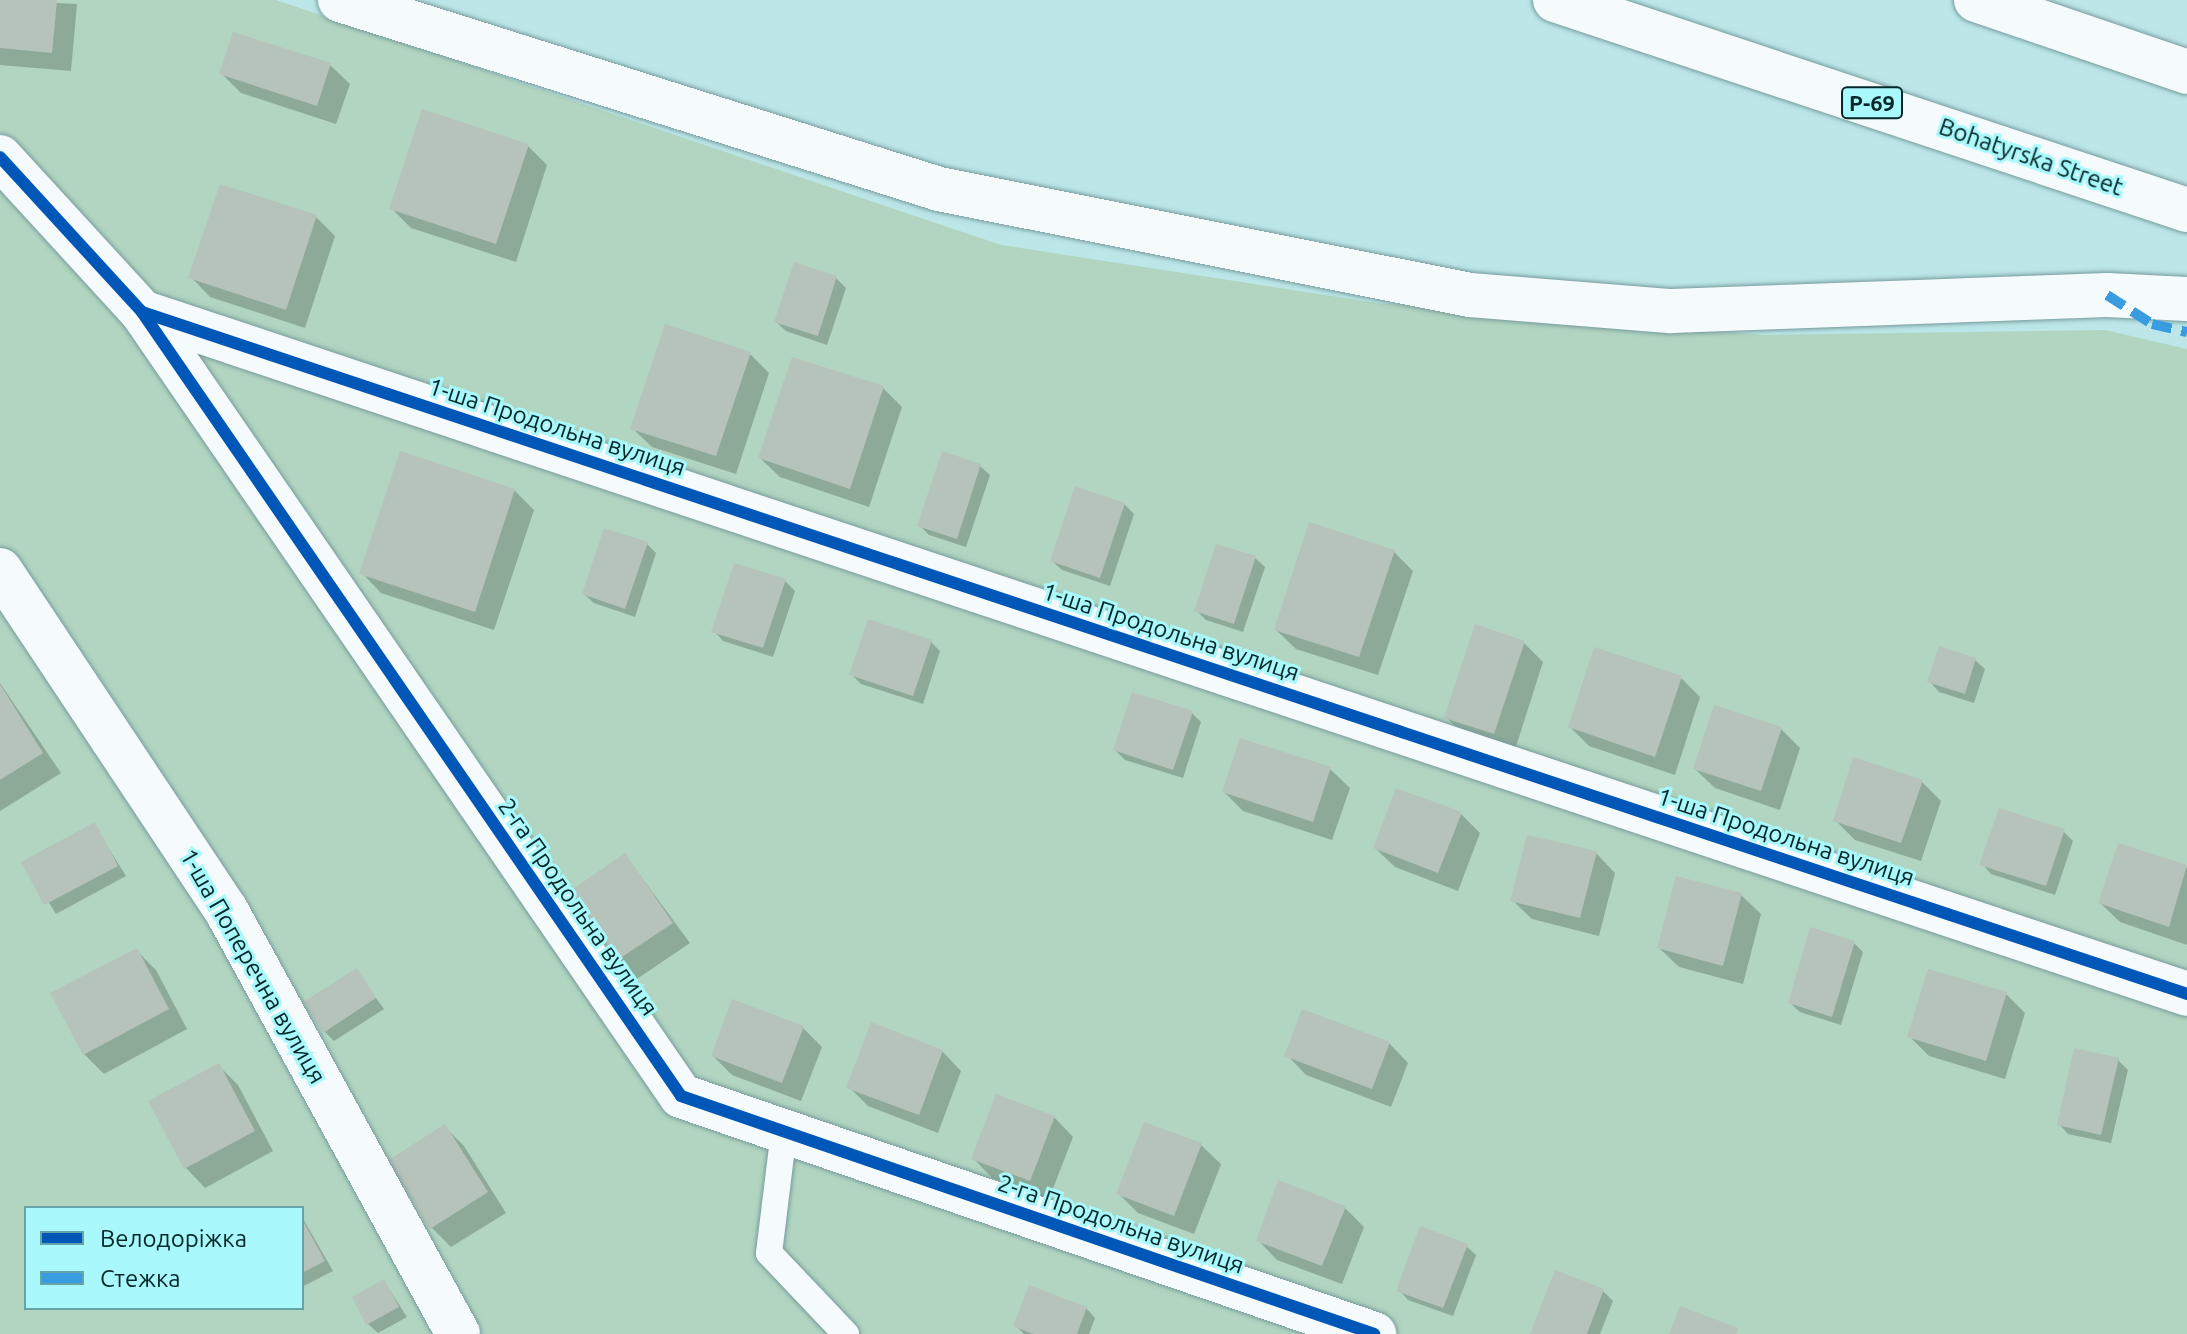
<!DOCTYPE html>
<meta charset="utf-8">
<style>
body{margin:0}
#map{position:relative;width:2187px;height:1334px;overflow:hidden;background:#bce6e8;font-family:Ubuntu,sans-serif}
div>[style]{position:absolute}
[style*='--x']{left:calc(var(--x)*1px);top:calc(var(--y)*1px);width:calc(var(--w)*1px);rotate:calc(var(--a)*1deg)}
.green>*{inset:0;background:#b1d5c0}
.shadow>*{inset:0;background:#0003}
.building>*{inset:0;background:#b6c3ba}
.roads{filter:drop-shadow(0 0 2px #789b9d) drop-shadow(0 0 2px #789b9d)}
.service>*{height:26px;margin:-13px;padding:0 13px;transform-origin:13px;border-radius:13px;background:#f5fbfc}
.minor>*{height:44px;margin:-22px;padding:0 22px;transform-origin:22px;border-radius:22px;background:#f5fbfc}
.primary>*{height:44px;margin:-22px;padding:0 22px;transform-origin:22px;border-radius:22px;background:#f5fbfc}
.quiet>*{height:10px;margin-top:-5px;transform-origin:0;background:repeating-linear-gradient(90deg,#399ce1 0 20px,transparent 0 30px)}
.cycleway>*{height:12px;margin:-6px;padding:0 6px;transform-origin:6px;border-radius:6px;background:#0057b8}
span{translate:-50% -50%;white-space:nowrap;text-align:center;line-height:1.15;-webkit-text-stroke:6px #a9f8fb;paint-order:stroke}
.shield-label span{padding:2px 6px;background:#a9f8fb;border:2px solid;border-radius:6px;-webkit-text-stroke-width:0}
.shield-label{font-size:22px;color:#042729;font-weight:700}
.street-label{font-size:24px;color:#042729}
.legend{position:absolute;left:24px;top:1206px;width:280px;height:104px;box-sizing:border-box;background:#a9f8fb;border:2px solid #67a4a7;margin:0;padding:10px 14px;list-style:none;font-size:24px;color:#042729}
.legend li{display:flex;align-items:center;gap:16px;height:40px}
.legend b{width:40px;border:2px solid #67a4a7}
</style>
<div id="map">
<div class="green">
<div style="clip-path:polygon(evenodd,0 0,276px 0,1001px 245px,1377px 303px,1765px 335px,2105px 330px,2187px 349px,2187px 1334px,0 1334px,0 0,26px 1208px,302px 1208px,302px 1308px,26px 1308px,26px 1208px)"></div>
</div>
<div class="shadow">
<div style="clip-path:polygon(0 0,77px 4px,71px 71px,0 65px)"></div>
<div style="clip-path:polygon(330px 65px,350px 84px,336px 124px,241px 93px,221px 73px)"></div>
<div style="clip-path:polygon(528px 146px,547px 165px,516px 262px,411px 228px,391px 208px)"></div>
<div style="clip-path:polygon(316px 217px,335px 236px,305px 328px,210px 297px,191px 277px)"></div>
<div style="clip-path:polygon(836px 278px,846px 288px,827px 345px,786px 331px,776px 322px)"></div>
<div style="clip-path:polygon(750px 354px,769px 373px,736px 474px,652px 447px,632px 428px)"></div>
<div style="clip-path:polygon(883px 388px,902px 407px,869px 507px,780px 477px,760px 458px)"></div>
<div style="clip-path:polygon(980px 466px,990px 475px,966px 547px,929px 535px,919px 525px)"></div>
<div style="clip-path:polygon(514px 490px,534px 510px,494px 630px,381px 593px,362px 573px)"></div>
<div style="clip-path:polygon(1124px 504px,1134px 514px,1110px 586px,1062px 570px,1052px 561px)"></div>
<div style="clip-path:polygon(647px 544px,656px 553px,635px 617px,594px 603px,584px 594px)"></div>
<div style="clip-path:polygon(1394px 552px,1413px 571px,1378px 675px,1296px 649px,1276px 630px)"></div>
<div style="clip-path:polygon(1255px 558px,1265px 567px,1243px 632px,1206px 620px,1196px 610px)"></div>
<div style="clip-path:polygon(785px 581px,795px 591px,773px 657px,723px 641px,714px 631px)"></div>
<div style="clip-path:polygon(931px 642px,940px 651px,923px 704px,861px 684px,851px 674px)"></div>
<div style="clip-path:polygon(1524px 643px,1543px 662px,1514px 753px,1466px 737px,1446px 717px)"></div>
<div style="clip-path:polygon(1975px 660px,1985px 669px,1974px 703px,1939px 692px,1930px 682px)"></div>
<div style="clip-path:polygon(1681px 678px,1700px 697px,1675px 775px,1589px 746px,1570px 727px)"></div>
<div style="clip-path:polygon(0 683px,61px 773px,0 811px)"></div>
<div style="clip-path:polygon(1192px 713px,1201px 722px,1183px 778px,1125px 760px,1115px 750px)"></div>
<div style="clip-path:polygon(1781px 729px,1800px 748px,1780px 810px,1715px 788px,1695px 769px)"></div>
<div style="clip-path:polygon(1241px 740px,1330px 769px,1350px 788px,1332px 840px,1243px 811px,1224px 792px)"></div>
<div style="clip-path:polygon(1922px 782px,1941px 801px,1921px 861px,1855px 840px,1835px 820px)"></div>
<div style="clip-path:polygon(1461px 814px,1480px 833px,1458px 891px,1395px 867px,1375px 848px)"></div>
<div style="clip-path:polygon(94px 825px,126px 876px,56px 914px,24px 863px)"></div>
<div style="clip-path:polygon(2063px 831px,2073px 841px,2055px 895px,1991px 874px,1982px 864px)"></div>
<div style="clip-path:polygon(2119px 845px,2187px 868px,2187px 945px,2120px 922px,2100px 903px)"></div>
<div style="clip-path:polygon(1596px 853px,1615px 873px,1599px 936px,1532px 919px,1512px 900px)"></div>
<div style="clip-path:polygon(625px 855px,690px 943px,628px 985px,563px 898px)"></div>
<div style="clip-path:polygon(1741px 895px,1761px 914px,1743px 984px,1679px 967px,1659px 948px)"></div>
<div style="clip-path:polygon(1854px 943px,1863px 952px,1841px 1025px,1800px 1012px,1790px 1003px)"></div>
<div style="clip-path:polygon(136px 950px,156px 970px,187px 1029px,104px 1074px,84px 1054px)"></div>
<div style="clip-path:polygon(356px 971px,384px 1009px,334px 1041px,324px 1031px)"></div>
<div style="clip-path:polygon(2006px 994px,2025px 1013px,2005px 1079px,1929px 1056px,1910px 1037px)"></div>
<div style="clip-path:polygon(803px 1028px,822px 1047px,801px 1101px,732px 1075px,713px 1056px)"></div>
<div style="clip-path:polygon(1389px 1043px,1408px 1063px,1391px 1107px,1306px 1075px,1287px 1055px)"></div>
<div style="clip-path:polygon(942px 1051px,961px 1071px,938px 1133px,868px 1106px,849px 1087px)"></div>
<div style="clip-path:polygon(2118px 1060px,2128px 1070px,2111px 1143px,2068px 1134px,2059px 1124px)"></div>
<div style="clip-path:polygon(218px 1065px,238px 1085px,273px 1151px,205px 1188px,186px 1168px,150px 1102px)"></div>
<div style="clip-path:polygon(1054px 1117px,1073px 1137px,1049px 1199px,992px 1178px,973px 1158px)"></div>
<div style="clip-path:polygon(445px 1127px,464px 1146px,506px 1213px,451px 1247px,431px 1227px)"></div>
<div style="clip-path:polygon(1201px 1145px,1221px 1164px,1194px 1234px,1138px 1213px,1119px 1194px)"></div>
<div style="clip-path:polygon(1345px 1208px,1364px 1227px,1342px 1284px,1277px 1260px,1258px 1240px)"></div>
<div style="clip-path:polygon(302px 1217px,333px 1271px,302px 1287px)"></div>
<div style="clip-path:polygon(1466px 1246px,1476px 1255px,1453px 1316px,1408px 1300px,1399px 1290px)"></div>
<div style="clip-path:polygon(384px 1281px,407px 1317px,378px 1333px,368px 1324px)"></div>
<div style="clip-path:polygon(1603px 1291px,1613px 1301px,1600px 1334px,1532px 1334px)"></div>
<div style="clip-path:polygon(1086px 1308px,1095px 1318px,1089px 1334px,1024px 1334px,1015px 1325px)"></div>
</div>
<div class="building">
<div style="clip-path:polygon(0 0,57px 0,52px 53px,0 48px)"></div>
<div style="clip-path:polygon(233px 32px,331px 63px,317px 106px,219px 74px)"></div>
<div style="clip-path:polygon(422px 109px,529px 144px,496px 244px,389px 209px)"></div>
<div style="clip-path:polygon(220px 184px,317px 215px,286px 310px,188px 278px)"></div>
<div style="clip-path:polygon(794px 262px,837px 276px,818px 336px,774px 322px)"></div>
<div style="clip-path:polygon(665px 324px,751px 352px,716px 456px,630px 429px)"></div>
<div style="clip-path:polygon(792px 357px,884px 386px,850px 489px,758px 458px)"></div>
<div style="clip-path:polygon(400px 451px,515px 489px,475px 612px,359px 574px)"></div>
<div style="clip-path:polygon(942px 451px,981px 464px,957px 539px,917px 526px)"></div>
<div style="clip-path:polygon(1075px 486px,1125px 503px,1100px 578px,1050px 561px)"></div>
<div style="clip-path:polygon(1309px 522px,1395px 550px,1359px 657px,1274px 630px)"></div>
<div style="clip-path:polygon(604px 528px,648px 542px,625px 609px,582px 594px)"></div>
<div style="clip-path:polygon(1216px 544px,1256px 556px,1234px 624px,1194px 611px)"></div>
<div style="clip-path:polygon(734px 563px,786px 579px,763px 648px,711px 632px)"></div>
<div style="clip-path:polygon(868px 619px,932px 640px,913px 696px,849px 675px)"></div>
<div style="clip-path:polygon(1475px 624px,1525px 641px,1494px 734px,1444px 718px)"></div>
<div style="clip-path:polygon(1939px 646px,1976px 658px,1965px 694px,1927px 682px)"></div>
<div style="clip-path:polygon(1594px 647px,1682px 676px,1655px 757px,1568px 727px)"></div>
<div style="clip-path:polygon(0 684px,43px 753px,0 780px)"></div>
<div style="clip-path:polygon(1132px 692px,1193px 711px,1173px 770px,1113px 750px)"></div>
<div style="clip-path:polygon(1714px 705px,1782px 727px,1761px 791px,1693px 769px)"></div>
<div style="clip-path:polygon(1240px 738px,1331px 767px,1313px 822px,1222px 792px)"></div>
<div style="clip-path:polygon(1853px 757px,1923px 780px,1901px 843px,1833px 821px)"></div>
<div style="clip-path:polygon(1396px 788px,1462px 812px,1438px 873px,1373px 848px)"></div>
<div style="clip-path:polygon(1999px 808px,2065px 829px,2046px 886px,1979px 865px)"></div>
<div style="clip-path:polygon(95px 822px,118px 866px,44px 905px,21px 862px)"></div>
<div style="clip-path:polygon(1527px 835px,1597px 851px,1580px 918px,1510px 901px)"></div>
<div style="clip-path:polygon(2118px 843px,2187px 865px,2169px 927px,2098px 903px)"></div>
<div style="clip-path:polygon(625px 853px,673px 923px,607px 967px,560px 898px)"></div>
<div style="clip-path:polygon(1676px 876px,1742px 893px,1723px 966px,1657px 948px)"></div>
<div style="clip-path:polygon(1810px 927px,1855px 941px,1832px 1017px,1788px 1003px)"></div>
<div style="clip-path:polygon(137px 948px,169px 1009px,83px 1055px,50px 993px)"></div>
<div style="clip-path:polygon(357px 968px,376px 998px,323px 1033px,303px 1002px)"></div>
<div style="clip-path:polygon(1928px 969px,2007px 992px,1986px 1061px,1907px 1037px)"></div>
<div style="clip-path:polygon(732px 999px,804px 1026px,782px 1083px,711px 1056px)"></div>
<div style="clip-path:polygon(1302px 1009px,1390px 1042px,1372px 1089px,1284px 1056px)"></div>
<div style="clip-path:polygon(871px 1022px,943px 1050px,919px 1115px,846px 1088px)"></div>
<div style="clip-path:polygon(2074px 1048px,2119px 1058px,2101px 1135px,2057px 1125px)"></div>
<div style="clip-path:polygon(219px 1063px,255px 1131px,184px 1169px,148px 1101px)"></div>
<div style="clip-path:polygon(996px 1094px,1055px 1116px,1030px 1181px,971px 1159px)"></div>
<div style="clip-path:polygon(1144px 1122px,1202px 1143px,1174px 1216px,1116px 1194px)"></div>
<div style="clip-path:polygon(445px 1124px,488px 1192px,430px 1229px,387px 1161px)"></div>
<div style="clip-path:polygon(1278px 1180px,1346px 1206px,1322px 1266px,1256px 1241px)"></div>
<div style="clip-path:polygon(302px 1219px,325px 1261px,302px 1273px)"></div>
<div style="clip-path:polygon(1420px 1226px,1468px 1244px,1443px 1308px,1396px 1291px)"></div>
<div style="clip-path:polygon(1555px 1270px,1604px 1289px,1587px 1334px,1530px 1334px)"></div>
<div style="clip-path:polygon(384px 1279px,399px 1307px,366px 1325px,352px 1297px)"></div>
<div style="clip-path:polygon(1029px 1285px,1087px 1307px,1077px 1334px,1033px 1334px,1013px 1326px)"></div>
<div style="clip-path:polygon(1680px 1306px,1738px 1328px,1736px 1334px,1669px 1334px)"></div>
</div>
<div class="roads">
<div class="service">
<div style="--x:784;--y:1131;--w:123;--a:97"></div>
<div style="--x:769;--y:1253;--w:112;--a:46.5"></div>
</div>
<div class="minor">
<div style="--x:340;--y:0;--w:628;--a:17.51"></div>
<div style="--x:939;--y:189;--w:541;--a:11.29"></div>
<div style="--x:1470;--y:295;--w:202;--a:4.6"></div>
<div style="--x:1671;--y:311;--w:436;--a:-2.1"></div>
<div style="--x:2107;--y:295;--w:80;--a:2.9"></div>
<div style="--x:0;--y:157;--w:210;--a:47.5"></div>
<div style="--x:142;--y:312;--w:951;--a:55.49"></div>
<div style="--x:681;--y:1096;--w:733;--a:18.95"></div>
<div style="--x:142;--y:312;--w:2156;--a:18.44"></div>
<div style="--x:0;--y:570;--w:408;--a:56.4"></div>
<div style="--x:226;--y:910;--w:483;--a:61.3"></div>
</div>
<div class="primary">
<div style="--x:1555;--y:0;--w:666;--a:18.38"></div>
<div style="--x:1976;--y:0;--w:223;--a:18.8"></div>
</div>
</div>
<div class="quiet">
<div style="--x:2107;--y:295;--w:54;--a:32.8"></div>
<div style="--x:2152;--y:324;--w:36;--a:13"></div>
</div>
<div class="cycleway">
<div style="--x:0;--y:157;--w:210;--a:47.5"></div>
<div style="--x:142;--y:312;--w:951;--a:55.49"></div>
<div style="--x:681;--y:1096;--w:733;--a:18.95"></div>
<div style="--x:142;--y:312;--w:2156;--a:18.44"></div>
</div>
<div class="shield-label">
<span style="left:1872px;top:103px">Р-69</span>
</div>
<div class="street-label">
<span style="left:2031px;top:157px;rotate:19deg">Bohatyrska Street</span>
<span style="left:557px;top:427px;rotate:18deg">1-ша Продольна вулиця</span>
<span style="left:1171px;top:632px;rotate:18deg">1-ша Продольна вулиця</span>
<span style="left:1786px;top:837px;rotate:18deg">1-ша Продольна вулиця</span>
<span style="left:578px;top:907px;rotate:55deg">2-га Продольна вулиця</span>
<span style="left:253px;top:966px;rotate:60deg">1-ша Поперечна вулиця</span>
<span style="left:1121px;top:1224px;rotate:19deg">2-га Продольна вулиця</span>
</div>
<ul class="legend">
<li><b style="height:10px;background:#0057b8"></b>Велодоріжка</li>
<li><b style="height:10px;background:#399ce1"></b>Стежка</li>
</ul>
</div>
